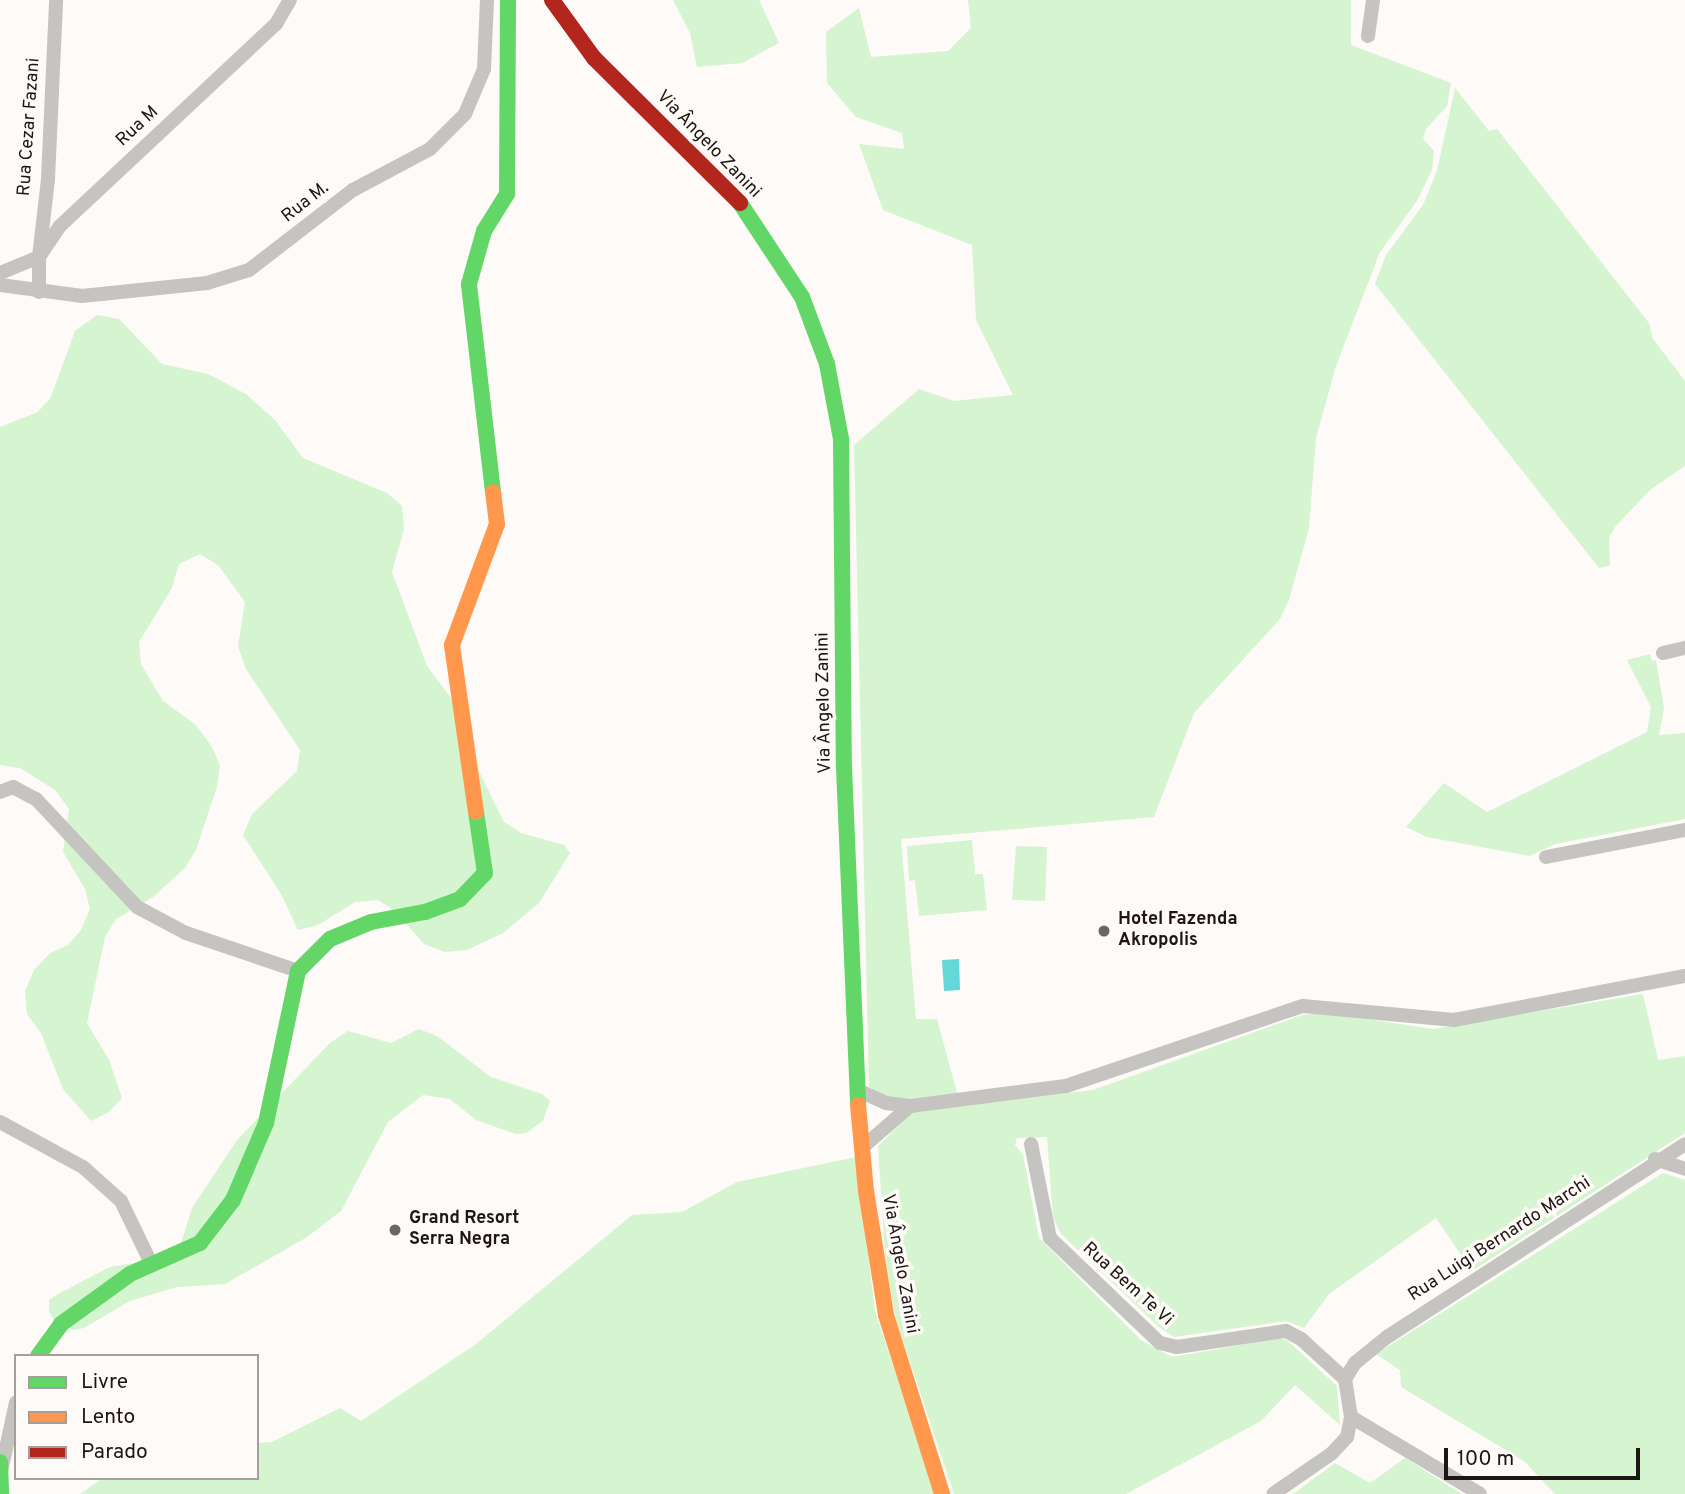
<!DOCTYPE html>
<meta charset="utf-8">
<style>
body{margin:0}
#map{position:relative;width:1685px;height:1494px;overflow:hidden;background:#fdfaf8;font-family:Overpass,sans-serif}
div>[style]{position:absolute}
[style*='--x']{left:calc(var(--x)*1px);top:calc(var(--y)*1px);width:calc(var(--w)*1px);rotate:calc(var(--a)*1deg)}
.green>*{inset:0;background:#d5f4d0}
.water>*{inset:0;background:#64d8d8}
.street>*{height:14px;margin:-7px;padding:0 7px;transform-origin:7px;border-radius:7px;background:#c5c4c1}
.fast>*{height:16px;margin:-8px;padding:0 8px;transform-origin:8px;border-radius:8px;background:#63d668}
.slow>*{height:16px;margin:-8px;padding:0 8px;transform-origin:8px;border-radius:8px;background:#ff974d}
.jam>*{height:16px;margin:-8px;padding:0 8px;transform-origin:8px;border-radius:8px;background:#b3261e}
.dots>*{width:19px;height:19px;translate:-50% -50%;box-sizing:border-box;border:4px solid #fefaf7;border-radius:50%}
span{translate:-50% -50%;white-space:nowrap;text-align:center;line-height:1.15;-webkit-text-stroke:7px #fefaf7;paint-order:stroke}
.street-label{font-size:18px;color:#1d1612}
.poi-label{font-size:18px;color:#1d1612;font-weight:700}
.left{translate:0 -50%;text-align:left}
.legend{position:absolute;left:14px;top:1354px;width:245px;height:126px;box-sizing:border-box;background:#fefaf7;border:2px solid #a49f9b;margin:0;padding:9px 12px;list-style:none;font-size:21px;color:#1d1612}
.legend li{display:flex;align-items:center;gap:14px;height:35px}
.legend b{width:35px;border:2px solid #a49f9b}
.scale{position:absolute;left:1444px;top:1448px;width:196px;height:32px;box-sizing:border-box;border:4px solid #1d1612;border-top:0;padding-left:9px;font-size:21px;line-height:24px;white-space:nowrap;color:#1d1612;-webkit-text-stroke:5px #fefaf7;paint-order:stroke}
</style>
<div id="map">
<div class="green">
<div style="clip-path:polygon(673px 0,759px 0,779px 43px,742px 63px,697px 67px,690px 33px)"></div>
<div style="clip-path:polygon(968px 0,1351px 0,1351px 45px,1451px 83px,1447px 106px,1426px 129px,1423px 139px,1434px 151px,1432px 170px,1417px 201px,1380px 252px,1336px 366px,1316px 438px,1309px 528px,1289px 600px,1280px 619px,1194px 713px,1154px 817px,901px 839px,916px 1019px,937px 1019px,957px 1093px,908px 1099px,885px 1097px,869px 1087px,854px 445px,919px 389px,954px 401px,1013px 395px,976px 320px,972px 245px,883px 210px,859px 144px,904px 149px,902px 133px,856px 117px,827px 83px,826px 32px,859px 8px,871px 57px,948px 51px,971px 28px)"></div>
<div style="clip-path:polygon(1455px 88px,1489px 131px,1497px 129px,1649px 323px,1653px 339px,1685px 381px,1685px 466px,1650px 490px,1615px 527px,1609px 538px,1610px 565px,1599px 568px,1375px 284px,1386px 255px,1423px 205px,1437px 171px)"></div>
<div style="clip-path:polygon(97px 315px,119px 319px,162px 364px,208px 374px,246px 394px,275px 420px,303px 458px,387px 493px,402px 506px,404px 529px,392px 572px,427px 666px,469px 722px,476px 765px,504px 822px,521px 833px,564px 845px,570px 853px,539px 903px,503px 933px,467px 950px,445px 952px,424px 944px,395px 911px,378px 900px,355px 902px,318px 925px,298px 930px,281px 894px,243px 835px,252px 814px,297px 771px,300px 750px,246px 669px,238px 646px,245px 602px,218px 565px,200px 554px,179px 564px,172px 588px,139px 642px,141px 664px,163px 701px,196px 725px,212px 747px,220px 765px,217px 787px,196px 850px,185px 868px,153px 897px,116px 919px,105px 937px,87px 1023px,109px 1060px,122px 1098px,109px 1112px,91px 1121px,63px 1089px,41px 1033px,27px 1014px,25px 991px,34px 970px,50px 953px,68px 945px,81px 930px,90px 909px,85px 889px,63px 852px,69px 809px,55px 790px,20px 768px,0 765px,0 427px,38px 412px,51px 397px,75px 331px)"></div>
<div style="clip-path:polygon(1650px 654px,1652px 661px,1656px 660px,1664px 708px,1659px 735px,1685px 733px,1685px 819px,1555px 844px,1530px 856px,1427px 837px,1406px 827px,1444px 783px,1487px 812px,1647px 732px,1651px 707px,1627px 660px)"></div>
<div style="clip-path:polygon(972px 840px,975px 874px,983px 874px,987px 910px,919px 916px,915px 880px,909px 881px,907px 846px)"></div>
<div style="clip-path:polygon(1016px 846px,1047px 847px,1045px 901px,1012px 900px)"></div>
<div style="clip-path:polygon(1643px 994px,1658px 1060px,1685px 1056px,1685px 1133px,1472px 1271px,1436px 1218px,1329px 1294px,1304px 1328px,1286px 1321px,1174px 1337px,1160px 1328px,1061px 1234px,1053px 1218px,1047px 1137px,1017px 1138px,1015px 1145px,1023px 1155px,1039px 1238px,1141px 1340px,1172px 1357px,1280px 1338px,1288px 1341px,1337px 1386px,1340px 1425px,1295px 1385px,1261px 1421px,1126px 1494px,954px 1494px,897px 1323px,886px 1268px,878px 1146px,913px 1111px,1093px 1090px,1302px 1015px,1328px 1013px,1433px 1029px)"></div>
<div style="clip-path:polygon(419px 1029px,437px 1036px,491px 1077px,542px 1094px,550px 1101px,543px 1121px,526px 1133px,516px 1134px,476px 1120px,450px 1099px,423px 1095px,388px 1122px,341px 1211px,307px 1237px,225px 1284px,177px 1287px,130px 1301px,84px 1328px,73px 1330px,55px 1322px,49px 1312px,49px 1300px,58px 1294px,110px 1267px,146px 1261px,181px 1243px,192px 1208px,237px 1140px,330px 1043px,348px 1031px,391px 1043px)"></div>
<div style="clip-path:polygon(856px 1157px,875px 1311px,935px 1494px,80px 1494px,103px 1478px,257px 1478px,257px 1443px,272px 1442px,340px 1408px,361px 1421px,476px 1344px,632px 1215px,682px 1212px,737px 1182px)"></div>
<div style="clip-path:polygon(1663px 1173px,1685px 1180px,1685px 1494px,1555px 1494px,1524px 1461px,1401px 1387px,1400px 1370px,1376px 1354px)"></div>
<div style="clip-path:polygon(1405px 1458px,1462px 1494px,1293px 1494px,1335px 1463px,1370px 1483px)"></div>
</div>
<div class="water">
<div style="clip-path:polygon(959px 959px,960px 990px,944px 991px,942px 960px)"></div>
</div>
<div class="street">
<div style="--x:1368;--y:36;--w:36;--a:-82"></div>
<div style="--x:0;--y:273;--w:42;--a:-22.3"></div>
<div style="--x:39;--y:257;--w:79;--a:-83.4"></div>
<div style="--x:48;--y:179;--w:179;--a:-87.4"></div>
<div style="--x:0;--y:285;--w:83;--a:7.6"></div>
<div style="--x:82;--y:296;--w:126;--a:-5.9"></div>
<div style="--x:207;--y:283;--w:44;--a:-17.2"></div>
<div style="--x:249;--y:270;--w:131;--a:-37.6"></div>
<div style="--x:353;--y:190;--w:87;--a:-28"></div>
<div style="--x:430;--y:149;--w:49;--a:-45"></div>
<div style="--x:465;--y:114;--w:49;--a:-67.1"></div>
<div style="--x:484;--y:69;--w:69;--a:-87.5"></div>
<div style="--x:39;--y:292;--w:35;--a:-90"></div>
<div style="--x:39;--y:257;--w:37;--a:-56"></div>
<div style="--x:60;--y:226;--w:296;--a:-43.1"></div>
<div style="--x:276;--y:24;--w:28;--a:-60"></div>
<div style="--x:1663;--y:653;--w:23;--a:-13"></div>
<div style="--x:0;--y:792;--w:14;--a:-21"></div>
<div style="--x:13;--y:787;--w:26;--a:28"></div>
<div style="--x:36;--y:799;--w:148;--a:46.9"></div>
<div style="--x:137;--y:907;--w:55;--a:28"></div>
<div style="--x:186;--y:933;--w:118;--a:18.7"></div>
<div style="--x:1546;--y:857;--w:142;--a:-11"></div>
<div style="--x:857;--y:1090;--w:32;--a:24"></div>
<div style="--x:886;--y:1103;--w:24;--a:7"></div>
<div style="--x:910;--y:1106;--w:157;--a:-7.3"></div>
<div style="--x:1066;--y:1086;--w:250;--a:-18.7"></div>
<div style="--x:1303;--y:1006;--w:152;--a:5.3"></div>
<div style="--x:1454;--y:1020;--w:235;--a:-10.8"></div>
<div style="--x:0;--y:1122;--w:94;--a:28.5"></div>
<div style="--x:83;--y:1167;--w:51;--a:41.8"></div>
<div style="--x:121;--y:1201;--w:71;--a:64.2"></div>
<div style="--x:1031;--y:1144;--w:96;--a:78.6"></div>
<div style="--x:1050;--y:1238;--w:152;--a:43.7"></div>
<div style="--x:1160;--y:1343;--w:17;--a:13"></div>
<div style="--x:1177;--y:1347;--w:110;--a:-8.4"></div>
<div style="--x:1286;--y:1331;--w:17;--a:28"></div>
<div style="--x:1301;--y:1339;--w:59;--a:42.3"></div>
<div style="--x:1345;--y:1379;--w:38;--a:81"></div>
<div style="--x:1351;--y:1417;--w:20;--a:101"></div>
<div style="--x:1347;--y:1437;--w:23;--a:133"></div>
<div style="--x:1331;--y:1454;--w:70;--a:145.4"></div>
<div style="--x:864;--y:1146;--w:61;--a:-41"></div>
<div style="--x:1655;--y:1159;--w:32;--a:18"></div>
<div style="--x:1345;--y:1379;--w:19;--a:-58"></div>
<div style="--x:1355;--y:1363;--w:41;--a:-39.1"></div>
<div style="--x:1387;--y:1337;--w:355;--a:-32.9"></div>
<div style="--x:1351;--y:1417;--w:150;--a:30.8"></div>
<div style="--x:2;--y:1467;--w:66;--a:-77.8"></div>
</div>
<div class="fast">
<div style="--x:740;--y:203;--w:113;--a:56.6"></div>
<div style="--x:802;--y:297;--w:72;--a:69.5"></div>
<div style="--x:827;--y:364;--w:76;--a:79.4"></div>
<div style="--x:841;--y:439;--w:328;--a:89.5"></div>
<div style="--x:844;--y:767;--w:338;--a:87.6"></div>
<div style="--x:493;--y:492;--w:209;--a:-96.6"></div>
<div style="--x:469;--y:284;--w:55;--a:-74.2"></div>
<div style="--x:484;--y:231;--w:44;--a:-58.1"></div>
<div style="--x:507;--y:194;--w:194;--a:-89.7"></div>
<div style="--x:38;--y:1356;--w:39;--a:-54"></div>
<div style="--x:61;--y:1324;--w:85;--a:-35.9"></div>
<div style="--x:130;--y:1274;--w:77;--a:-23.9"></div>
<div style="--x:200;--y:1243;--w:54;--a:-52.5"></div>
<div style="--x:233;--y:1200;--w:84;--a:-66.8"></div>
<div style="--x:266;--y:1123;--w:155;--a:-78.1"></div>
<div style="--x:298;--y:971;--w:45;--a:-45"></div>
<div style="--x:330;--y:939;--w:44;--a:-22.5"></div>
<div style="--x:371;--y:922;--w:55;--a:-10.5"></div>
<div style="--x:425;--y:912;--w:37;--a:-20"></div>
<div style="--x:460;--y:899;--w:36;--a:-46"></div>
<div style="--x:485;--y:873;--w:62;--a:-98.4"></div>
<div style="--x:0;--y:1462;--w:32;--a:88"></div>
</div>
<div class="slow">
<div style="--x:476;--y:812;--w:169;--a:-98.2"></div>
<div style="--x:452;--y:645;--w:129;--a:-69.6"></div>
<div style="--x:497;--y:524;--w:32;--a:-97"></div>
<div style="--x:858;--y:1105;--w:86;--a:84.7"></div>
<div style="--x:866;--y:1191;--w:126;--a:80.8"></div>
<div style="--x:886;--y:1315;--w:188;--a:72.6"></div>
</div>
<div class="jam">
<div style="--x:552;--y:0;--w:72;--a:54.1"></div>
<div style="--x:594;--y:58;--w:206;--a:44.8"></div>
</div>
<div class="dots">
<div style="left:1104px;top:931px;background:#6b6662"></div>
<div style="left:395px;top:1230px;background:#6b6662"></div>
</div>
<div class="street-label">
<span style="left:30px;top:127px;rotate:-86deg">Rua Cezar Fazani</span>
<span style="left:138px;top:127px;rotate:-43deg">Rua M</span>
<span style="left:708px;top:145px;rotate:46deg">Via Ângelo Zanini</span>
<span style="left:306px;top:203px;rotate:-38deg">Rua M.</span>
<span style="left:825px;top:703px;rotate:-91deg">Via Ângelo Zanini</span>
<span style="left:1500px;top:1240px;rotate:-33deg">Rua Luigi Bernardo Marchi</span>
<span style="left:899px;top:1264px;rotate:80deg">Via Ângelo Zanini</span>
<span style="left:1127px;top:1285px;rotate:42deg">Rua Bem Te Vi</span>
</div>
<div class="poi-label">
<span class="left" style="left:1118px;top:931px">Hotel Fazenda<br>Akropolis</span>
<span class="left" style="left:409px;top:1230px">Grand Resort<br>Serra Negra</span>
</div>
<ul class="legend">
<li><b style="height:9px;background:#63d668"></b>Livre</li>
<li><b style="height:9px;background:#ff974d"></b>Lento</li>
<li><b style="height:9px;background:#b3261e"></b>Parado</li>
</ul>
<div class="scale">100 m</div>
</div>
